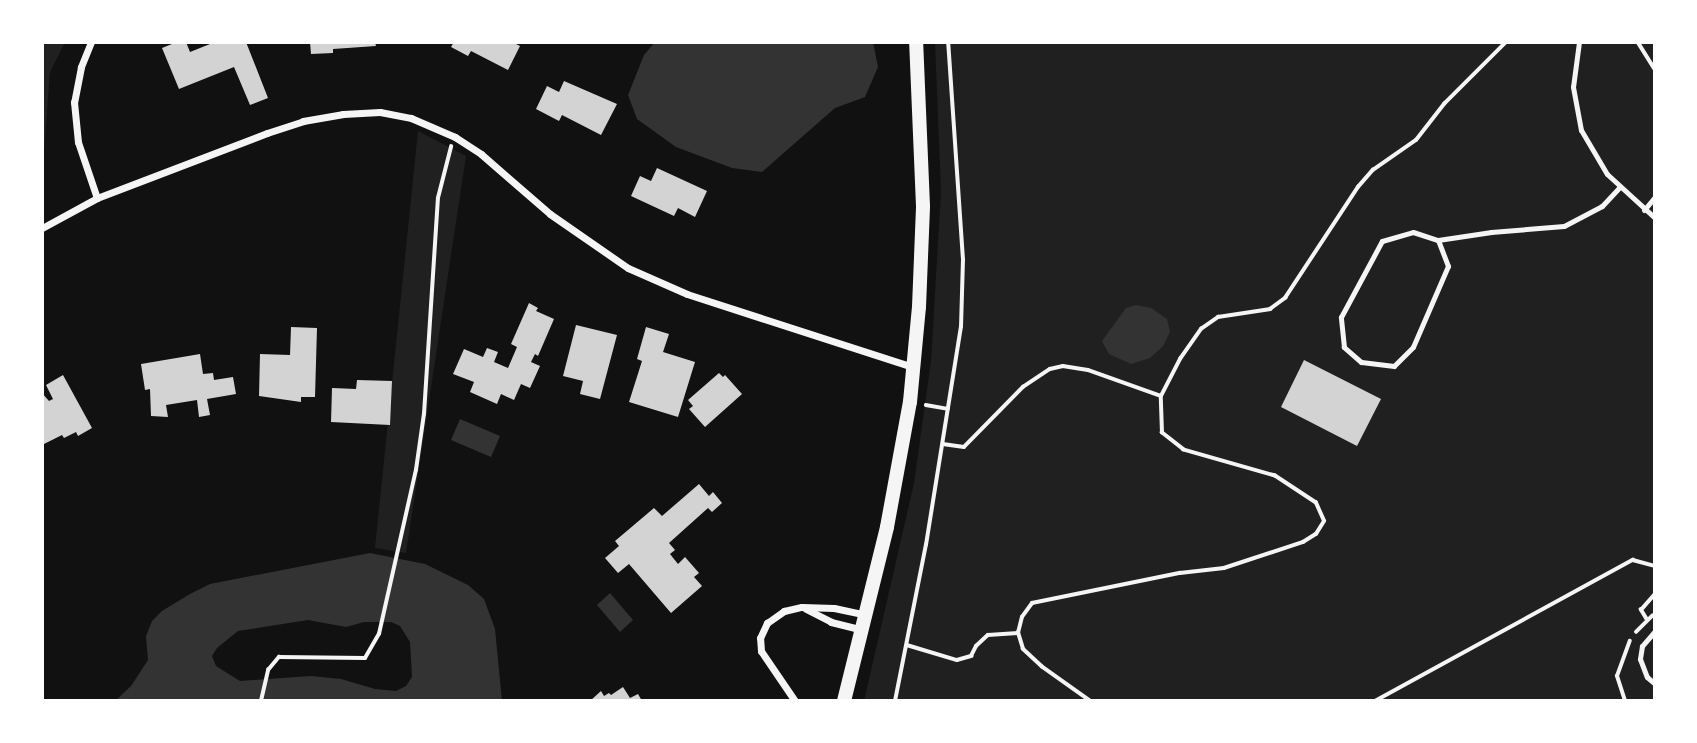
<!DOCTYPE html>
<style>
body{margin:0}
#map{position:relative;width:1697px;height:743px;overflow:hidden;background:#111;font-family:Figtree,sans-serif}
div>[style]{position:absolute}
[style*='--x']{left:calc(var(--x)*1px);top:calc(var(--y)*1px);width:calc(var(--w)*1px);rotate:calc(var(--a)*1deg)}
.green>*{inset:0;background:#202020}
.water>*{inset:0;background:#333}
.building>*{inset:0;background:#d3d3d3}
.path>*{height:3.5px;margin:-1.75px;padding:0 1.75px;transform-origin:1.75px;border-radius:1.75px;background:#f5f5f5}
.service>*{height:5px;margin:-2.5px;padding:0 2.5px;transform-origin:2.5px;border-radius:2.5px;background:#f5f5f5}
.minor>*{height:7px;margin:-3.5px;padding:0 3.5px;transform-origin:3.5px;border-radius:3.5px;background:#f5f5f5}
.secondary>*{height:14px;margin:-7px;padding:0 7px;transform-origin:7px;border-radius:7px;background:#f5f5f5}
span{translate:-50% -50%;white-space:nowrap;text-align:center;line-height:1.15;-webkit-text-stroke:7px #fff;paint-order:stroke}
.frame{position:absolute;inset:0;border:44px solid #fff;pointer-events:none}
</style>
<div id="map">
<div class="green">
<div style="clip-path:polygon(42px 42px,65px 42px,50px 72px,42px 178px)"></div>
<div style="clip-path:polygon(935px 42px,1655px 42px,1655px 701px,864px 701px,914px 483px,931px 361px,941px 192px)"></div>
<div style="clip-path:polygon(418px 131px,466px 156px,406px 553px,375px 548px)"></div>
</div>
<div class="water">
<div style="clip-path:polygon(655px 42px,873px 42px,878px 67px,865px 97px,835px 108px,762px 172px,732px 168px,676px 147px,637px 119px,628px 95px,644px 55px)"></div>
<div style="clip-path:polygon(1136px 305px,1151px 308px,1167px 319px,1170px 332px,1163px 346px,1150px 358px,1131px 364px,1109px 354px,1102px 341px,1126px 308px)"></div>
<div style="clip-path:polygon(460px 419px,500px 436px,491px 457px,451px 440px)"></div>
<div style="clip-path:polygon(evenodd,370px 553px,425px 564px,468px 585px,484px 599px,495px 629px,502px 701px,115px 701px,131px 686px,148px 660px,146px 636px,152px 621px,162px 611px,190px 594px,210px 584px,370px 553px,308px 620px,346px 627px,364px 622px,391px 622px,400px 626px,410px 642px,412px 677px,406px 686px,396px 691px,375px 689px,341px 679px,311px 676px,240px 681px,216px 666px,212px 656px,217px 648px,238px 631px,308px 620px)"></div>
<div style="clip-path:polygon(610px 593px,633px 620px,620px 632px,597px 605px)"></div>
</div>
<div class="building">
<div style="clip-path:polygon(177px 42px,186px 42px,190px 52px,215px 42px,246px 42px,268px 98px,250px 105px,234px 67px,179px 89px,162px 48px)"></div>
<div style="clip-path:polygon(310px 42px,375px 42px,376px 46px,333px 49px,333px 53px,311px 54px)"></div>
<div style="clip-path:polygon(454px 42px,512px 42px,520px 46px,508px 70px,471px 51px,468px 56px,451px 47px)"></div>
<div style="clip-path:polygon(564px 81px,617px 104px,601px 135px,562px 115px,559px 121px,536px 109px,547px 86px,559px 92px)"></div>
<div style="clip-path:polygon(657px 168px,707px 191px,695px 217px,678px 208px,674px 216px,631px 196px,640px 176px,651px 181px)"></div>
<div style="clip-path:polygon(529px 303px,538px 308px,536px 311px,554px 319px,538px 356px,535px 354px,531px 362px,540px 366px,530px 388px,521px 384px,514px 400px,501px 394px,497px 404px,470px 392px,474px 382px,453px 374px,464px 349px,483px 357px,487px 348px,498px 352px,494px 362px,508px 368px,517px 347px,511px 344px)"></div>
<div style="clip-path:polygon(576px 325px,617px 335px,600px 399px,580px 394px,583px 381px,563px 376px)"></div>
<div style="clip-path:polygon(291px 327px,317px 328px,315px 397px,301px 397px,301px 402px,259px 396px,260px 354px,290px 355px)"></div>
<div style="clip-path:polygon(646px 327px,669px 334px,663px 352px,695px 362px,678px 417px,629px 402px,642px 361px,637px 359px)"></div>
<div style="clip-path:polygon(200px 354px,203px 374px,213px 373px,214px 380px,233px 377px,236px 394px,207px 399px,210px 415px,199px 417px,197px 400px,166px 405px,168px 417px,151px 416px,150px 389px,145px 390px,141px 364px)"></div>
<div style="clip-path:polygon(1304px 360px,1381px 399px,1357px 446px,1281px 407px)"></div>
<div style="clip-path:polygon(719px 373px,723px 377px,725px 375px,742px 394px,705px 427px,689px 409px,693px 406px,688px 400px)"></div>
<div style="clip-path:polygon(63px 375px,92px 428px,78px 436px,76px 432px,64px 438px,62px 435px,42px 445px,42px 393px,49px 401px,53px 399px,46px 385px)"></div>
<div style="clip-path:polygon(357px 380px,392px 381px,390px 425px,331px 422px,332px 388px,356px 389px)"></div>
<div style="clip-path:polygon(699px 484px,709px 496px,713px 492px,722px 503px,712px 512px,708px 508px,669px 543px,675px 550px,670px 554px,678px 564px,685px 557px,699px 573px,694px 577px,702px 586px,671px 613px,629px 564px,618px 573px,605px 558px,619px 546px,615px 541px,654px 508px,662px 516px)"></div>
<div style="clip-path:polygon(623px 687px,630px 698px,638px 694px,642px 701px,590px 701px,601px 691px,604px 696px,609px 693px,611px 695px)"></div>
</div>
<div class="path">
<div style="--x:1638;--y:42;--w:32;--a:58"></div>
<div style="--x:926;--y:405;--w:22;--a:10"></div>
<div style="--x:943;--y:444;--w:21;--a:8"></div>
<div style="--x:964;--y:447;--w:84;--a:-45.5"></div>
<div style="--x:1023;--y:387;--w:32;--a:-34"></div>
<div style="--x:1050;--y:369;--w:13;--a:-13"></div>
<div style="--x:1063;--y:366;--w:25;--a:9"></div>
<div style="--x:1088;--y:370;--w:77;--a:19.6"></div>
<div style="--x:1647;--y:620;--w:12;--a:-121"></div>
<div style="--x:1641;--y:610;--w:21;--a:-49"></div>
<div style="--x:1636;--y:632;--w:23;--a:-45"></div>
<div style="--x:907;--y:645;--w:52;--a:16.7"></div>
<div style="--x:957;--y:660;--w:15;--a:-16"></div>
<div style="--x:971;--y:656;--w:11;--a:-63"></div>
<div style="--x:976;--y:646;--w:16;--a:-43"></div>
<div style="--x:988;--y:635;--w:30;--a:-4"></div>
<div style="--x:261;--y:701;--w:32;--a:-77"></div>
<div style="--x:268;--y:670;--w:17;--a:-50"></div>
<div style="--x:279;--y:657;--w:86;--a:0.7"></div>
<div style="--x:365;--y:658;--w:28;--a:-60"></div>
<div style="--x:379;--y:634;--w:168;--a:-77.3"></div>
<div style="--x:416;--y:470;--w:57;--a:-81.9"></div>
<div style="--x:424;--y:414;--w:216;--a:-86.3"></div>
<div style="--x:438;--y:198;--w:53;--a:-75.7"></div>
<div style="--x:895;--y:701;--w:159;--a:-78.8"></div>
<div style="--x:926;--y:545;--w:221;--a:-80.9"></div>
<div style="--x:961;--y:327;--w:67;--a:-88.3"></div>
<div style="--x:963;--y:260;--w:219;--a:-93.9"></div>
<div style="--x:1090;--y:701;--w:59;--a:-144.7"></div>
<div style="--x:1042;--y:667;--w:26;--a:-137"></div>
<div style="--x:1023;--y:649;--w:17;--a:-107"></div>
<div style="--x:1018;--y:633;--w:16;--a:-76"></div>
<div style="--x:1022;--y:617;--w:17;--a:-54"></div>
<div style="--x:1032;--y:603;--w:151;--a:-11.5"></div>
<div style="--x:1180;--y:573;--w:44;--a:-6.5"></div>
<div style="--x:1224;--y:568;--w:83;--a:-18.2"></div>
<div style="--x:1303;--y:542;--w:15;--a:-32"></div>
<div style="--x:1316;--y:534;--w:15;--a:-58"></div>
<div style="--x:1324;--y:521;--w:20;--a:-114"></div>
<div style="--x:1316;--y:503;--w:49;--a:-146.6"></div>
<div style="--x:1275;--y:476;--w:95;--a:-164.1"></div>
<div style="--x:1184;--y:450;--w:28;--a:-142"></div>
<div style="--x:1162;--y:433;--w:37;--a:-92"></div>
<div style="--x:1161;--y:396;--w:42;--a:-62.8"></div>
<div style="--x:1180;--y:359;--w:37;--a:-55"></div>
<div style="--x:1201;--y:329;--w:21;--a:-35"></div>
<div style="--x:1218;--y:317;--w:53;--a:-8.7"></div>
<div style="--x:1270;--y:309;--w:19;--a:-36"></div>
<div style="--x:1285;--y:298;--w:133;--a:-56.7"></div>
<div style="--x:1358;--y:187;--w:23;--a:-49"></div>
<div style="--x:1373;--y:170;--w:52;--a:-34.9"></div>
<div style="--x:1416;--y:140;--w:46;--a:-52.1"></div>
<div style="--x:1444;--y:104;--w:88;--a:-45"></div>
<div style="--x:1375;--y:701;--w:294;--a:-28.7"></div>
<div style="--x:1633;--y:560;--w:23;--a:15"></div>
<div style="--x:1625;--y:701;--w:26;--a:-108"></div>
<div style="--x:1617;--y:676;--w:37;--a:-70"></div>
</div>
<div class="service">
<div style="--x:1579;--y:42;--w:45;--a:97.6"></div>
<div style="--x:1573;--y:87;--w:44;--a:79.5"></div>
<div style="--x:1581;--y:130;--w:51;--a:59.4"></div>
<div style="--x:1607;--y:174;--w:65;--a:42.5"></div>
<div style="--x:1644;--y:210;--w:17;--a:-50"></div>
<div style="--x:1438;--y:240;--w:28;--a:69"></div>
<div style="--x:1448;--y:266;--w:88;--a:113.4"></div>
<div style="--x:1413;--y:347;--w:27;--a:135"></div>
<div style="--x:1394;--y:366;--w:33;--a:-173"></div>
<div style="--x:1361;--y:362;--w:23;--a:-139"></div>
<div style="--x:1344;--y:347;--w:30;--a:-96"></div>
<div style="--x:1341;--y:317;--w:86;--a:-61.7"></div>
<div style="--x:1382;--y:241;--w:32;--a:-16"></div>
<div style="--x:1413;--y:232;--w:26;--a:18"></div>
<div style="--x:1438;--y:240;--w:54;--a:-8.6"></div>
<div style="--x:1491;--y:232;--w:73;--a:-4.7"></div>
<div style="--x:1564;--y:226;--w:43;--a:-27.8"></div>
<div style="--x:1602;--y:206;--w:26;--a:-47"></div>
<div style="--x:1655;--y:631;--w:20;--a:131"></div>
<div style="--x:1642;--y:646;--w:13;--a:99"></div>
<div style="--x:1640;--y:659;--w:19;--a:69"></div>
<div style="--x:1647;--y:677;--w:11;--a:41"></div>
</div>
<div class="minor">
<div style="--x:91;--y:42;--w:27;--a:112"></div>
<div style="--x:81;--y:67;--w:36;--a:101"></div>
<div style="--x:74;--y:102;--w:40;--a:84.3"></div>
<div style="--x:78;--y:142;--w:59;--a:71.3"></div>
<div style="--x:42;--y:228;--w:63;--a:-28.6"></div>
<div style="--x:97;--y:198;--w:182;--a:-20.9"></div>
<div style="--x:267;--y:133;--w:38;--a:-18"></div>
<div style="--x:303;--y:121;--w:41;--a:-9.9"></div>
<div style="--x:343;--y:114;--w:37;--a:-3"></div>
<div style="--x:380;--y:112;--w:32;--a:11"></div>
<div style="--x:411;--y:118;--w:48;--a:23.4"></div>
<div style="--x:455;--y:137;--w:31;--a:33"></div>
<div style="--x:481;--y:154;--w:91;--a:41"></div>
<div style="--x:550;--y:214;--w:95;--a:34.7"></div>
<div style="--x:628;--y:268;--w:64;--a:23.8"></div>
<div style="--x:687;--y:294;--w:237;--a:17.9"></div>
<div style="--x:806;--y:609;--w:28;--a:27"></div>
<div style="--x:831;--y:622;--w:32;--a:14"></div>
<div style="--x:795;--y:701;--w:60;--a:-124.2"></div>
<div style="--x:761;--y:651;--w:13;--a:-94"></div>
<div style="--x:760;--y:638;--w:17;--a:-65"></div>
<div style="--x:767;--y:623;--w:21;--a:-35"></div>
<div style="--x:784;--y:611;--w:18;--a:-13"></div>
<div style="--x:802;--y:607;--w:32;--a:2"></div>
<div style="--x:834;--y:608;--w:33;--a:12"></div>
</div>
<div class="secondary">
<div style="--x:844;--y:701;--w:179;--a:-76.1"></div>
<div style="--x:887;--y:527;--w:127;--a:-79.6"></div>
<div style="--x:910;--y:402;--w:95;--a:-84.6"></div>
<div style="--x:919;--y:307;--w:101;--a:-87.7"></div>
<div style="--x:923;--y:206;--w:164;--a:-92.4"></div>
</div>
<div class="frame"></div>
</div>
